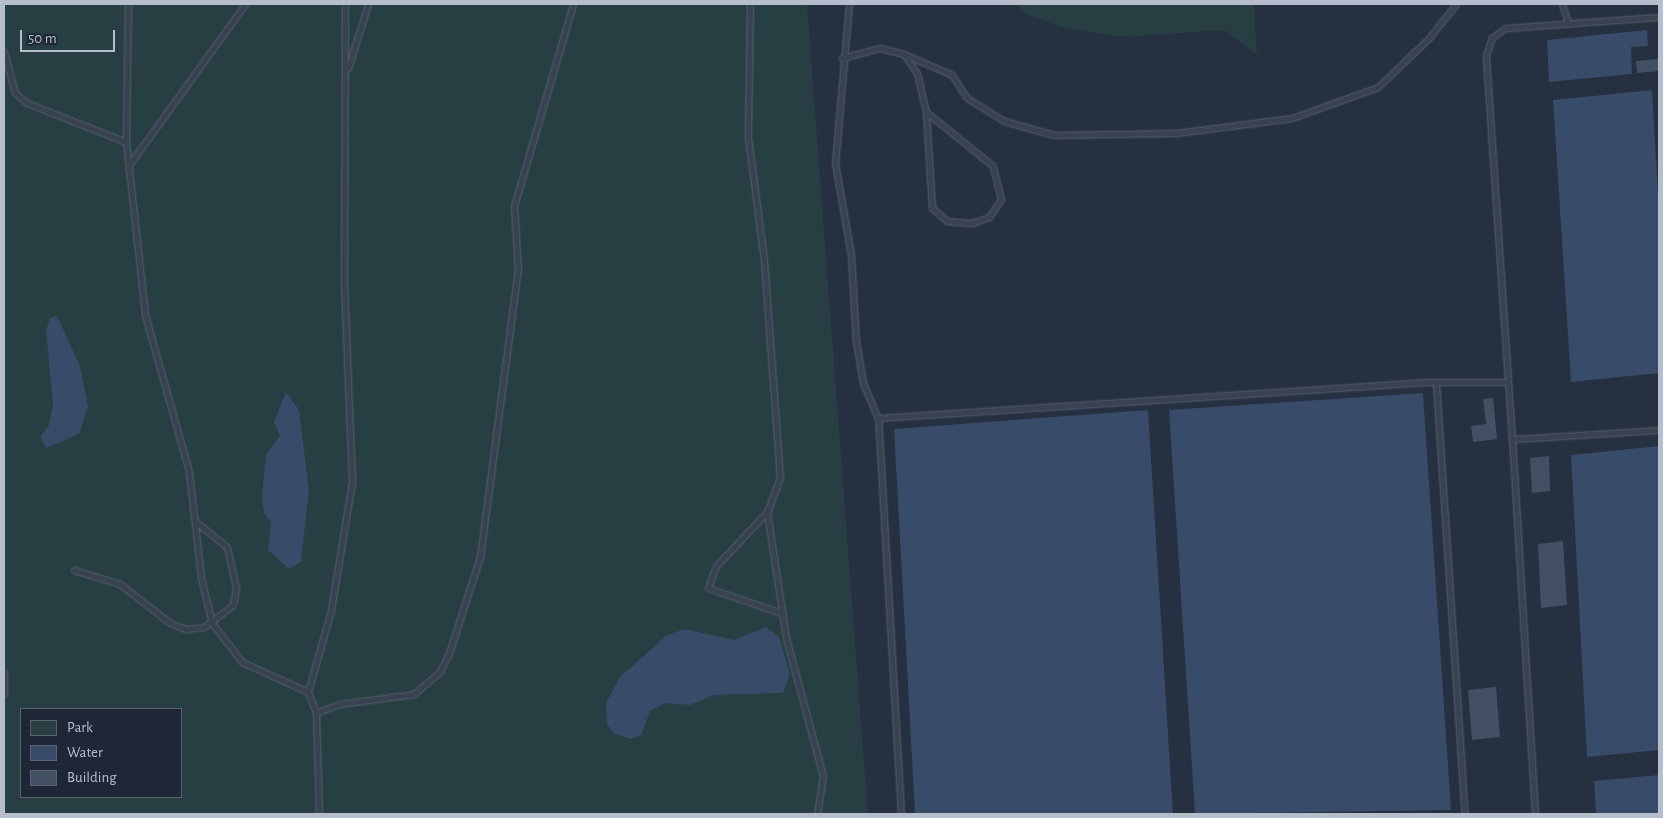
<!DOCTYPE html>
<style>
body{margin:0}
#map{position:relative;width:1663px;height:818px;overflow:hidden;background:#253041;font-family:"Alegreya Sans",sans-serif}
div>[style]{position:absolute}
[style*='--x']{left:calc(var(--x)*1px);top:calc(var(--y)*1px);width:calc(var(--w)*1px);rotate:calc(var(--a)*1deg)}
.green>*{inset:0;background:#273e42}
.water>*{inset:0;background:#384b69}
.building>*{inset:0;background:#435063}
.roads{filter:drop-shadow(0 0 1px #57606e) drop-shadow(0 0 1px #57606e)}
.service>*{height:5px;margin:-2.5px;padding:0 2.5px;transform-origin:2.5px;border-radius:2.5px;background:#394251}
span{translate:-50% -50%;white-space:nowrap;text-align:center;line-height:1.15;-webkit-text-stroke:5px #1e2736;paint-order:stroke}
.frame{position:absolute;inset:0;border:5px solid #b6bdcb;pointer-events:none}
.legend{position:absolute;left:20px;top:708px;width:162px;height:90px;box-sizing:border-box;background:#1e2736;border:1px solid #5b6372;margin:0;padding:6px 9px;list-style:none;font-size:15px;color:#b6bdcb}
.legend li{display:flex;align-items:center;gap:10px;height:25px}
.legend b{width:25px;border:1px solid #5b6372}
.scale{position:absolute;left:20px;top:30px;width:95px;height:22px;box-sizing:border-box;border:2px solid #b6bdcb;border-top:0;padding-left:6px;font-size:15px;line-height:18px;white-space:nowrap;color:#b6bdcb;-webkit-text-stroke:4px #1e2736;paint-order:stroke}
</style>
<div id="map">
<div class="green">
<div style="clip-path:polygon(evenodd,4px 4px,807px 4px,868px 814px,4px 814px,4px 4px,21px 709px,181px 709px,181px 797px,21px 797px,21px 709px)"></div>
<div style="clip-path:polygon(1015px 4px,1254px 4px,1257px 55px,1224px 30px,1127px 37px,1067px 29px,1028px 15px)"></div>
</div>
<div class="water">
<div style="clip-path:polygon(1647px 30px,1648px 46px,1631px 47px,1632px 74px,1549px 82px,1547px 40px)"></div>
<div style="clip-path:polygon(1652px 90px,1659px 212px,1659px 373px,1571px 382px,1553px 100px)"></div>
<div style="clip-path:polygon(57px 316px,80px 366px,88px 407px,79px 434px,46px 448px,40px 437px,49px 425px,53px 404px,46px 331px,50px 318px)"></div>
<div style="clip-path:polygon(286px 392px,299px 410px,309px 490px,301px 562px,289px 569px,268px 550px,271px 522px,264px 513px,262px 496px,266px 454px,280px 436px,274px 422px)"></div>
<div style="clip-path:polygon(1423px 393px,1451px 810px,1195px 814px,1169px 410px)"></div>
<div style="clip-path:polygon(1148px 410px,1173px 814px,915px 814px,894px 429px)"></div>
<div style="clip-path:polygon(1659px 446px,1659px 750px,1587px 757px,1571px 455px)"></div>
<div style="clip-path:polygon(766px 627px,779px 637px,790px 674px,783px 693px,714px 695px,690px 705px,665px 703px,650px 711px,641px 735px,631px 739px,614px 734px,607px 724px,606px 703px,620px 677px,666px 636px,684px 629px,734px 640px)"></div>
<div style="clip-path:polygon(1659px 775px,1659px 814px,1596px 814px,1594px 781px)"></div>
</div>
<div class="building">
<div style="clip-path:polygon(1659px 59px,1659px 71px,1637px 73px,1636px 61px)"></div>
<div style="clip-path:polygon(1493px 398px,1497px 439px,1473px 442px,1471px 426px,1486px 424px,1483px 399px)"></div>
<div style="clip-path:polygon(1549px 456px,1550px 491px,1532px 493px,1530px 458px)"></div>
<div style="clip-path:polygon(1563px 541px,1567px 605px,1541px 608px,1538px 544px)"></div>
<div style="clip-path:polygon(1496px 687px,1500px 737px,1472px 740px,1468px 690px)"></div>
</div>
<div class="roads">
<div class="service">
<div style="--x:750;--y:4;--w:133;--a:90.9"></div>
<div style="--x:748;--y:137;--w:124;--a:82.6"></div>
<div style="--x:764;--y:260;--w:218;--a:85.8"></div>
<div style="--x:780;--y:477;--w:37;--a:110"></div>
<div style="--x:767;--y:512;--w:74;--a:133.4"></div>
<div style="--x:716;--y:566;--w:23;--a:110"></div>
<div style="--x:708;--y:588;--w:78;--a:18.7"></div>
<div style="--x:849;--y:4;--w:160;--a:95"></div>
<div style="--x:835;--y:163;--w:93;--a:80.1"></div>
<div style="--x:851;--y:255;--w:86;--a:86.7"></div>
<div style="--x:856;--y:341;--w:43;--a:80.5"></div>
<div style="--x:863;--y:383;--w:38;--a:67"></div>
<div style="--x:1562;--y:4;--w:20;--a:72"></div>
<div style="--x:4;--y:52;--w:42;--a:75"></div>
<div style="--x:15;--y:93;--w:16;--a:40"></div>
<div style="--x:27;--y:103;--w:106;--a:21.5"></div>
<div style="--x:126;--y:142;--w:138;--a:-89.2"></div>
<div style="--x:904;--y:54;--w:52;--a:23.6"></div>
<div style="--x:952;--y:75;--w:27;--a:57"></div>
<div style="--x:967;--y:98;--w:44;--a:31.9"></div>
<div style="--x:1004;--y:121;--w:52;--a:15.6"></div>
<div style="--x:1054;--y:135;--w:122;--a:-0.9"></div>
<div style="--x:1176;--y:133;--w:117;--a:-7.4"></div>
<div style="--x:1292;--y:118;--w:91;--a:-19.8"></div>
<div style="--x:1378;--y:87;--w:71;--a:-43.9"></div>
<div style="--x:1429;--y:38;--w:43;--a:-51.5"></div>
<div style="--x:842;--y:58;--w:39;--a:-15"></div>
<div style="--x:880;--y:48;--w:25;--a:14"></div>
<div style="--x:904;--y:54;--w:23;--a:56"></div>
<div style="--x:917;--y:73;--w:40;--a:77"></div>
<div style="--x:926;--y:112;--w:96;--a:86.4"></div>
<div style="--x:932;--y:208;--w:20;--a:41"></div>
<div style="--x:947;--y:221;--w:25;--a:5"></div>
<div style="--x:972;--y:223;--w:18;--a:-19"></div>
<div style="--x:989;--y:217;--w:22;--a:-56"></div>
<div style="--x:1001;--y:199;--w:34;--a:-104"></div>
<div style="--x:993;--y:166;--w:86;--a:-141.1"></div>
<div style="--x:348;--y:68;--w:67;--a:-72.6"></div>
<div style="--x:126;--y:142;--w:174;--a:83.7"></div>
<div style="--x:145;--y:315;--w:163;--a:74.3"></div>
<div style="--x:189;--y:472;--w:107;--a:83.5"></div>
<div style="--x:201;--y:578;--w:46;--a:76.3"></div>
<div style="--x:212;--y:623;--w:49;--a:52.4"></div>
<div style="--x:242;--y:662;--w:72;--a:24.4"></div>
<div style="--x:308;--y:692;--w:22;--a:69"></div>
<div style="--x:316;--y:713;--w:101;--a:88.3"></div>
<div style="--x:129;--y:165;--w:198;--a:-54.2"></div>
<div style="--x:1436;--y:383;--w:432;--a:86.2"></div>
<div style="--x:1512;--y:439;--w:385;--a:-93.9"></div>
<div style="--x:1486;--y:55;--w:18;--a:-71"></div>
<div style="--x:1492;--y:38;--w:16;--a:-38"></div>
<div style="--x:1505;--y:28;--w:154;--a:-4.1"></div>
<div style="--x:767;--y:512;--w:127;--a:81.4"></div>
<div style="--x:786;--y:638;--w:143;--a:75"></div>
<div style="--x:823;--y:776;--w:38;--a:99"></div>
<div style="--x:74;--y:570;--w:48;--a:16.9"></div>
<div style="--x:120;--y:584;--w:63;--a:38"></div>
<div style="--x:170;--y:623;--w:17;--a:21"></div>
<div style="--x:186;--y:629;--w:18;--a:-6"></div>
<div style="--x:204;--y:627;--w:36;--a:-37"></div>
<div style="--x:233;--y:605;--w:17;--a:-80"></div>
<div style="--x:236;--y:588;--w:42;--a:-102.4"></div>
<div style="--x:227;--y:547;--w:40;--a:-141"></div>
<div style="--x:4;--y:672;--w:22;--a:90"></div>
<div style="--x:308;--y:692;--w:85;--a:-74.3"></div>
<div style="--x:331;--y:610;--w:130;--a:-80.7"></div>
<div style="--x:352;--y:482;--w:198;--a:-92.3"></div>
<div style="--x:344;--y:284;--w:280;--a:-89.8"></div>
<div style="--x:316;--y:713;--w:25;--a:-21"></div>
<div style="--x:339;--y:704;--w:76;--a:-7.6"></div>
<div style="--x:414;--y:694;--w:35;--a:-41"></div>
<div style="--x:440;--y:671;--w:20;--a:-63"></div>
<div style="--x:449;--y:653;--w:101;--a:-72.1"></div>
<div style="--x:480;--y:557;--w:290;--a:-82.5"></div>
<div style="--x:518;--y:270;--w:64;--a:-93.6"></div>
<div style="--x:514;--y:206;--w:210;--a:-73.7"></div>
<div style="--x:901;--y:814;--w:397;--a:-93.3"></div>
<div style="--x:878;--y:418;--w:550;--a:-3.75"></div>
<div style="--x:1427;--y:382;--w:81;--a:0"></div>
<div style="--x:1535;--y:814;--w:376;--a:-93.5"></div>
<div style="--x:1512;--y:439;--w:147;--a:-3.5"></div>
</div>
</div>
<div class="frame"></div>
<ul class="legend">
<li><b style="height:14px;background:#273e42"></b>Park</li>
<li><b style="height:14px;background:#384b69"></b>Water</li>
<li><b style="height:14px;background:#435063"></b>Building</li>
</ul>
<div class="scale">50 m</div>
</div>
